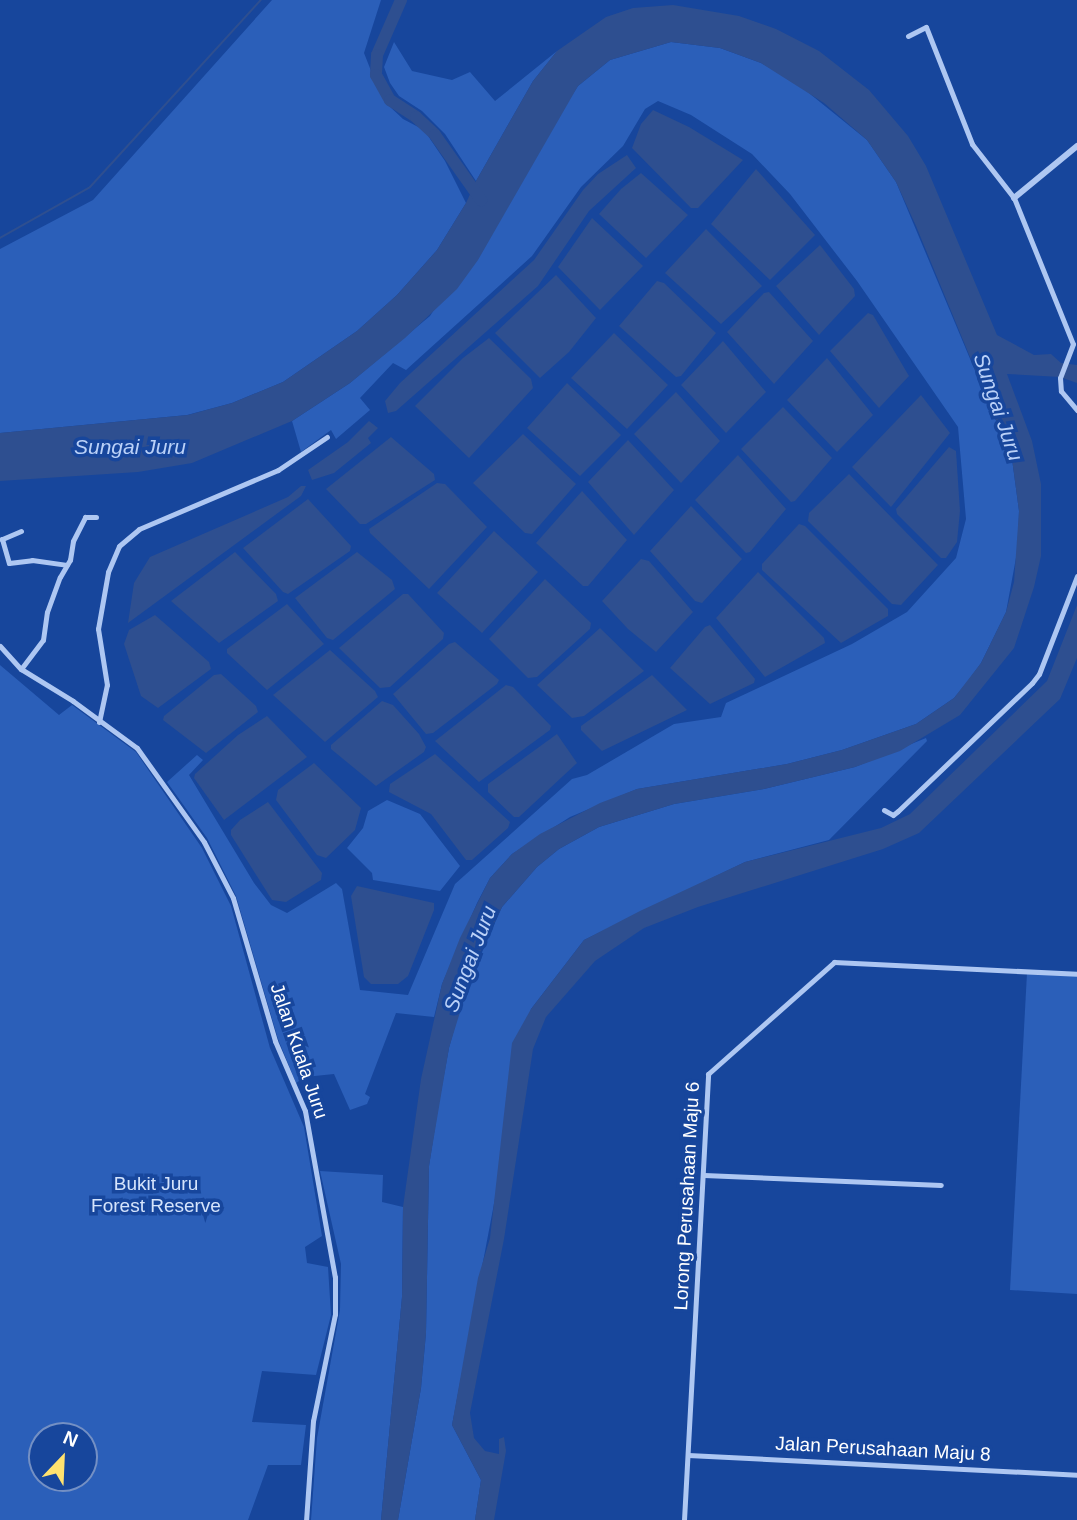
<!DOCTYPE html>
<style>
body{margin:0}
#map{position:relative;width:1077px;height:1520px;overflow:hidden;background:#17469c;font-family:Arial,sans-serif}
div>[style]{position:absolute}
[style*='--x']{left:calc(var(--x)*1px);top:calc(var(--y)*1px);width:calc(var(--w)*1px);rotate:calc(var(--a)*1deg)}
.green>*{inset:0;background:#2b5fb9}
.water>*{inset:0;background:#2e4f90}
.stream>*{height:2px;margin:-1px;padding:0 1px;transform-origin:1px;border-radius:1px;background:#2e4f90}
.river>*{height:12px;margin:-6px;padding:0 6px;transform-origin:6px;border-radius:6px;background:#2e4f90}
.minor>*{height:5px;margin:-2.5px;padding:0 2.5px;transform-origin:2.5px;border-radius:2.5px;background:#aec7f2}
.tertiary>*{height:6px;margin:-3px;padding:0 3px;transform-origin:3px;border-radius:3px;background:#aec7f2}
span{translate:-50% -50%;white-space:nowrap;text-align:center;line-height:1.15;-webkit-text-stroke:7px #17469c;paint-order:stroke}
.street-label{font-size:19px;color:#fff}
.park-label{font-size:19px;color:#d5e4fc}
.water-label{font-size:21px;color:#bad1f8;font-style:italic}
.north{position:absolute;left:28px;top:1422px;width:70px;height:70px;box-sizing:border-box;background:#17469c;border:2px solid #7490c4;border-radius:50%;rotate:23deg;font-size:19px;font-weight:700;line-height:28px;text-align:center;color:#fff}
.north::after{content:'';display:block;margin:auto;width:24px;height:32px;background:#ffe26f;clip-path:polygon(50% 0,100% 100%,50% 72%,0 100%)}
</style>
<div id="map">
<div class="green">
<div style="clip-path:polygon(272px 0,381px 0,364px 53px,377px 86px,387px 104px,403px 119px,424px 130px,445px 161px,466px 203px,437px 250px,397px 295px,357px 331px,283px 382px,232px 403px,187px 415px,0 433px,0 249px,93px 200px)"></div>
<div style="clip-path:polygon(394px 42px,412px 71px,452px 80px,470px 72px,495px 101px,557px 51px,533px 81px,476px 181px,445px 134px,422px 111px,399px 96px,390px 83px,384px 67px)"></div>
<div style="clip-path:polygon(671px 42px,720px 48px,761px 63px,794px 81px,867px 140px,896px 182px,1012px 459px,1019px 511px,1018px 547px,1006px 612px,981px 663px,968px 681px,954px 698px,916px 724px,842px 750px,787px 764px,637px 789px,570px 817px,512px 854px,490px 878px,477px 903px,442px 984px,434px 1017px,396px 1013px,365px 1094px,370px 1097px,367px 1104px,350px 1110px,334px 1074px,305px 1077px,296px 1083px,278px 1039px,236px 896px,207px 838px,167px 782px,197px 755px,203px 760px,189px 775px,254px 883px,271px 905px,287px 913px,336px 883px,342px 889px,360px 990px,408px 995px,455px 884px,572px 779px,587px 775px,674px 724px,721px 717px,726px 703px,852px 644px,907px 612px,956px 558px,966px 519px,958px 427px,857px 281px,790px 194px,752px 154px,691px 115px,658px 101px,645px 109px,623px 146px,581px 187px,532px 256px,406px 370px,393px 363px,360px 398px,370px 410px,336px 439px,331px 430px,301px 452px,292px 421px,350px 383px,430px 316px,578px 86px,610px 60px)"></div>
<div style="clip-path:polygon(evenodd,0 665px,59px 715px,72px 705px,136px 752px,202px 848px,231px 906px,270px 1048px,304px 1127px,322px 1236px,305px 1247px,307px 1263px,328px 1267px,331px 1315px,316px 1375px,262px 1371px,252px 1422px,306px 1425px,301px 1465px,268px 1465px,248px 1520px,0 1520px,0 665px,42px 1436px,84px 1436px,84px 1478px,42px 1478px,42px 1436px)"></div>
<div style="clip-path:polygon(926px 738px,927px 741px,829px 840px,745px 862px,584px 940px,531px 1009px,452px 1425px,481px 1480px,475px 1520px,398px 1520px,421px 1388px,426px 1333px,429px 1166px,438px 1108px,449px 1048px,464px 993px,502px 907px,537px 867px,559px 849px,599px 827px,674px 804px,764px 789px,855px 767px)"></div>
<div style="clip-path:polygon(387px 800px,420px 814px,460px 866px,440px 891px,373px 880px,372px 873px,347px 848px,363px 828px,368px 811px)"></div>
<div style="clip-path:polygon(1027px 973px,1077px 976px,1077px 1294px,1010px 1290px)"></div>
<div style="clip-path:polygon(320px 1171px,383px 1175px,382px 1202px,403px 1207px,402px 1297px,381px 1520px,311px 1520px,317px 1438px,340px 1310px,341px 1264px)"></div>
</div>
<div class="water">
<div style="clip-path:polygon(673px 5px,739px 16px,776px 29px,819px 51px,869px 90px,908px 136px,926px 166px,997px 335px,1034px 355px,1051px 354px,1061px 363px,1077px 365px,1077px 383px,1060px 377px,1007px 374px,1032px 441px,1041px 484px,1041px 556px,1034px 587px,1014px 648px,960px 715px,900px 751px,855px 767px,764px 789px,674px 804px,599px 827px,559px 849px,537px 867px,502px 907px,476px 960px,449px 1048px,429px 1166px,426px 1333px,421px 1388px,398px 1520px,381px 1520px,402px 1297px,403px 1207px,421px 1079px,442px 984px,460px 938px,490px 878px,512px 854px,540px 834px,600px 803px,637px 789px,787px 764px,842px 750px,916px 724px,954px 698px,981px 663px,1006px 612px,1014px 582px,1019px 511px,1012px 459px,916px 226px,896px 182px,867px 140px,824px 103px,761px 63px,720px 48px,671px 42px,610px 60px,578px 86px,478px 260px,457px 289px,405px 338px,350px 383px,292px 421px,192px 463px,138px 472px,0 481px,0 433px,188px 415px,232px 403px,283px 382px,357px 331px,397px 295px,437px 250px,466px 203px,476px 181px,533px 81px,557px 51px,606px 17px,633px 8px)"></div>
<div style="clip-path:polygon(653px 110px,689px 127px,743px 160px,698px 208px,691px 208px,632px 148px,641px 124px)"></div>
<div style="clip-path:polygon(627px 155px,636px 168px,589px 211px,538px 286px,396px 411px,388px 413px,385px 401px,400px 383px,534px 260px,583px 190px,598px 174px)"></div>
<div style="clip-path:polygon(756px 169px,815px 235px,770px 280px,711px 224px)"></div>
<div style="clip-path:polygon(641px 173px,688px 215px,646px 258px,599px 214px,621px 189px)"></div>
<div style="clip-path:polygon(592px 218px,643px 266px,600px 310px,558px 267px)"></div>
<div style="clip-path:polygon(706px 229px,762px 286px,721px 324px,665px 273px)"></div>
<div style="clip-path:polygon(820px 245px,854px 289px,855px 296px,819px 335px,776px 286px)"></div>
<div style="clip-path:polygon(556px 275px,596px 318px,569px 352px,540px 378px,495px 333px)"></div>
<div style="clip-path:polygon(657px 281px,664px 283px,716px 333px,681px 376px,676px 377px,619px 326px)"></div>
<div style="clip-path:polygon(769px 292px,813px 341px,774px 384px,727px 332px,764px 293px)"></div>
<div style="clip-path:polygon(868px 313px,873px 315px,909px 376px,879px 408px,830px 351px)"></div>
<div style="clip-path:polygon(614px 333px,668px 385px,627px 429px,571px 378px)"></div>
<div style="clip-path:polygon(489px 338px,531px 379px,533px 388px,469px 458px,415px 406px,463px 358px)"></div>
<div style="clip-path:polygon(723px 341px,766px 392px,726px 433px,681px 385px)"></div>
<div style="clip-path:polygon(827px 358px,873px 415px,837px 452px,787px 400px)"></div>
<div style="clip-path:polygon(567px 383px,621px 435px,580px 476px,527px 428px)"></div>
<div style="clip-path:polygon(676px 392px,720px 441px,681px 483px,634px 434px)"></div>
<div style="clip-path:polygon(921px 395px,950px 433px,891px 507px,852px 467px)"></div>
<div style="clip-path:polygon(783px 407px,832px 458px,795px 501px,791px 502px,741px 449px)"></div>
<div style="clip-path:polygon(369px 421px,378px 428px,368px 438px,371px 443px,334px 473px,312px 480px,308px 470px,348px 442px)"></div>
<div style="clip-path:polygon(523px 434px,576px 484px,532px 534px,525px 533px,473px 483px)"></div>
<div style="clip-path:polygon(391px 437px,434px 474px,435px 480px,366px 524px,360px 524px,326px 489px)"></div>
<div style="clip-path:polygon(628px 440px,674px 490px,634px 535px,588px 482px)"></div>
<div style="clip-path:polygon(949px 447px,956px 451px,960px 511px,957px 542px,946px 558px,941px 558px,897px 514px,896px 509px)"></div>
<div style="clip-path:polygon(738px 455px,786px 509px,750px 552px,746px 553px,695px 500px)"></div>
<div style="clip-path:polygon(849px 474px,938px 565px,901px 605px,892px 604px,808px 521px,809px 513px)"></div>
<div style="clip-path:polygon(437px 483px,445px 484px,487px 527px,429px 589px,370px 533px,369px 529px)"></div>
<div style="clip-path:polygon(301px 486px,306px 486px,301px 496px,128px 623px,134px 583px,150px 557px,288px 497px)"></div>
<div style="clip-path:polygon(582px 491px,627px 540px,588px 586px,583px 586px,536px 543px)"></div>
<div style="clip-path:polygon(308px 499px,351px 546px,350px 551px,288px 594px,283px 592px,243px 548px)"></div>
<div style="clip-path:polygon(691px 506px,742px 559px,702px 603px,695px 601px,650px 551px)"></div>
<div style="clip-path:polygon(799px 524px,805px 526px,888px 609px,888px 616px,841px 643px,762px 570px,762px 564px)"></div>
<div style="clip-path:polygon(494px 531px,538px 572px,482px 633px,437px 593px)"></div>
<div style="clip-path:polygon(235px 552px,276px 594px,278px 601px,219px 643px,171px 601px)"></div>
<div style="clip-path:polygon(357px 552px,392px 580px,395px 589px,333px 640px,327px 638px,295px 598px)"></div>
<div style="clip-path:polygon(641px 559px,649px 561px,693px 612px,656px 652px,628px 629px,602px 601px)"></div>
<div style="clip-path:polygon(758px 572px,824px 638px,825px 643px,765px 677px,716px 618px)"></div>
<div style="clip-path:polygon(545px 579px,591px 623px,590px 629px,537px 677px,528px 678px,489px 639px)"></div>
<div style="clip-path:polygon(403px 594px,408px 594px,444px 633px,443px 639px,390px 687px,380px 688px,339px 648px)"></div>
<div style="clip-path:polygon(287px 604px,324px 644px,267px 690px,227px 653px,227px 649px)"></div>
<div style="clip-path:polygon(1077px 605px,1077px 658px,1060px 699px,919px 833px,883px 849px,698px 907px,644px 928px,595px 961px,546px 1017px,533px 1049px,504px 1239px,470px 1413px,474px 1438px,485px 1451px,499px 1454px,499px 1439px,504px 1437px,506px 1451px,494px 1520px,475px 1520px,481px 1480px,452px 1425px,478px 1278px,490px 1238px,512px 1043px,531px 1009px,584px 940px,640px 911px,745px 862px,881px 828px,910px 814px,1047px 681px)"></div>
<div style="clip-path:polygon(155px 615px,209px 662px,211px 669px,158px 708px,141px 696px,124px 644px,129px 630px)"></div>
<div style="clip-path:polygon(710px 625px,755px 679px,754px 683px,710px 704px,670px 668px,705px 627px)"></div>
<div style="clip-path:polygon(600px 628px,644px 671px,584px 716px,572px 718px,537px 685px)"></div>
<div style="clip-path:polygon(455px 642px,499px 680px,497px 684px,433px 733px,426px 734px,393px 694px,449px 644px)"></div>
<div style="clip-path:polygon(330px 650px,375px 691px,378px 697px,325px 742px,273px 695px)"></div>
<div style="clip-path:polygon(221px 674px,256px 706px,258px 712px,206px 753px,163px 720px,164px 716px,214px 675px)"></div>
<div style="clip-path:polygon(652px 675px,687px 710px,602px 751px,581px 730px,581px 726px)"></div>
<div style="clip-path:polygon(506px 685px,513px 687px,551px 726px,550px 730px,479px 782px,435px 741px)"></div>
<div style="clip-path:polygon(382px 701px,393px 705px,419px 734px,426px 747px,424px 752px,376px 786px,331px 749px,331px 745px)"></div>
<div style="clip-path:polygon(267px 716px,307px 757px,224px 820px,194px 778px,195px 774px,238px 735px)"></div>
<div style="clip-path:polygon(557px 734px,577px 763px,519px 817px,514px 817px,488px 792px,488px 784px)"></div>
<div style="clip-path:polygon(435px 754px,510px 822px,508px 828px,472px 860px,466px 860px,431px 814px,389px 792px,390px 784px)"></div>
<div style="clip-path:polygon(314px 763px,361px 808px,355px 830px,326px 858px,317px 855px,276px 800px,278px 790px)"></div>
<div style="clip-path:polygon(268px 802px,322px 873px,321px 880px,286px 902px,272px 900px,231px 835px,231px 830px,240px 820px)"></div>
<div style="clip-path:polygon(357px 886px,434px 903px,434px 910px,408px 976px,398px 984px,371px 984px,364px 977px,351px 896px)"></div>
</div>
<div class="stream">
<div style="--x:0;--y:238;--w:103;--a:-29.5"></div>
<div style="--x:90;--y:187;--w:253;--a:-47.6"></div>
</div>
<div class="river">
<div style="--x:401;--y:0;--w:60;--a:113.6"></div>
<div style="--x:377;--y:55;--w:20;--a:93"></div>
<div style="--x:376;--y:75;--w:29;--a:61"></div>
<div style="--x:390;--y:100;--w:31;--a:33"></div>
<div style="--x:416;--y:117;--w:26;--a:43"></div>
<div style="--x:435;--y:135;--w:80;--a:54.7"></div>
</div>
<div class="minor">
<div style="--x:908;--y:36;--w:20;--a:-27"></div>
<div style="--x:926;--y:27;--w:126;--a:68.5"></div>
<div style="--x:972;--y:144;--w:68;--a:52.1"></div>
<div style="--x:1014;--y:198;--w:157;--a:68"></div>
<div style="--x:1073;--y:344;--w:36;--a:111"></div>
<div style="--x:1060;--y:378;--w:13;--a:86"></div>
<div style="--x:1061;--y:391;--w:25;--a:50"></div>
<div style="--x:21;--y:531;--w:21;--a:157"></div>
<div style="--x:2;--y:539;--w:25;--a:74"></div>
<div style="--x:9;--y:563;--w:23;--a:-7"></div>
<div style="--x:32;--y:560;--w:35;--a:8"></div>
<div style="--x:0;--y:646;--w:31;--a:48"></div>
<div style="--x:21;--y:669;--w:61;--a:31.6"></div>
<div style="--x:73;--y:701;--w:79;--a:36.3"></div>
<div style="--x:137;--y:748;--w:115;--a:54.5"></div>
<div style="--x:204;--y:842;--w:63;--a:62.6"></div>
<div style="--x:233;--y:898;--w:149;--a:73.6"></div>
<div style="--x:275;--y:1041;--w:76;--a:66.8"></div>
<div style="--x:305;--y:1111;--w:169;--a:79.8"></div>
<div style="--x:335;--y:1277;--w:37;--a:90"></div>
<div style="--x:335;--y:1314;--w:109;--a:101.6"></div>
<div style="--x:313;--y:1421;--w:99;--a:94"></div>
<div style="--x:21;--y:669;--w:36;--a:-53"></div>
<div style="--x:43;--y:640;--w:28;--a:-82"></div>
<div style="--x:47;--y:612;--w:37;--a:-70"></div>
<div style="--x:60;--y:577;--w:20;--a:-60"></div>
<div style="--x:70;--y:560;--w:19;--a:-81"></div>
<div style="--x:73;--y:541;--w:27;--a:-63"></div>
<div style="--x:85;--y:517;--w:11;--a:0"></div>
<div style="--x:99;--y:722;--w:38;--a:-78"></div>
<div style="--x:107;--y:685;--w:57;--a:-99.1"></div>
<div style="--x:98;--y:629;--w:58;--a:-80"></div>
<div style="--x:108;--y:572;--w:28;--a:-67"></div>
<div style="--x:119;--y:546;--w:26;--a:-40"></div>
<div style="--x:139;--y:529;--w:151;--a:-23"></div>
<div style="--x:278;--y:470;--w:59;--a:-34"></div>
<div style="--x:884;--y:810;--w:10;--a:29"></div>
<div style="--x:893;--y:815;--w:6;--a:-39"></div>
<div style="--x:898;--y:811;--w:185;--a:-43.7"></div>
<div style="--x:1032;--y:683;--w:11;--a:-52"></div>
<div style="--x:1039;--y:674;--w:105;--a:-68.8"></div>
<div style="--x:704;--y:1175;--w:237;--a:2.4"></div>
<div style="--x:688;--y:1455;--w:390;--a:2.9"></div>
<div style="--x:684;--y:1520;--w:447;--a:-86.9"></div>
<div style="--x:708;--y:1074;--w:169;--a:-41.6"></div>
<div style="--x:834;--y:962;--w:243;--a:2.8"></div>
</div>
<div class="tertiary">
<div style="--x:1014;--y:198;--w:82;--a:-39.5"></div>
</div>
<div class="street-label">
<span style="left:299px;top:1051px;rotate:71deg">Jalan Kuala Juru</span>
<span style="left:687px;top:1196px;rotate:-87deg">Lorong Perusahaan Maju 6</span>
<span style="left:883px;top:1449px;rotate:3deg">Jalan Perusahaan Maju 8</span>
</div>
<div class="park-label">
<span style="left:156px;top:1195px">Bukit Juru<br>Forest Reserve</span>
</div>
<div class="water-label">
<span style="left:998px;top:407px;rotate:71deg">Sungai Juru</span>
<span style="left:130px;top:447px">Sungai Juru</span>
<span style="left:470px;top:959px;rotate:-69deg">Sungai Juru</span>
</div>
<div class="north">N</div>
</div>
